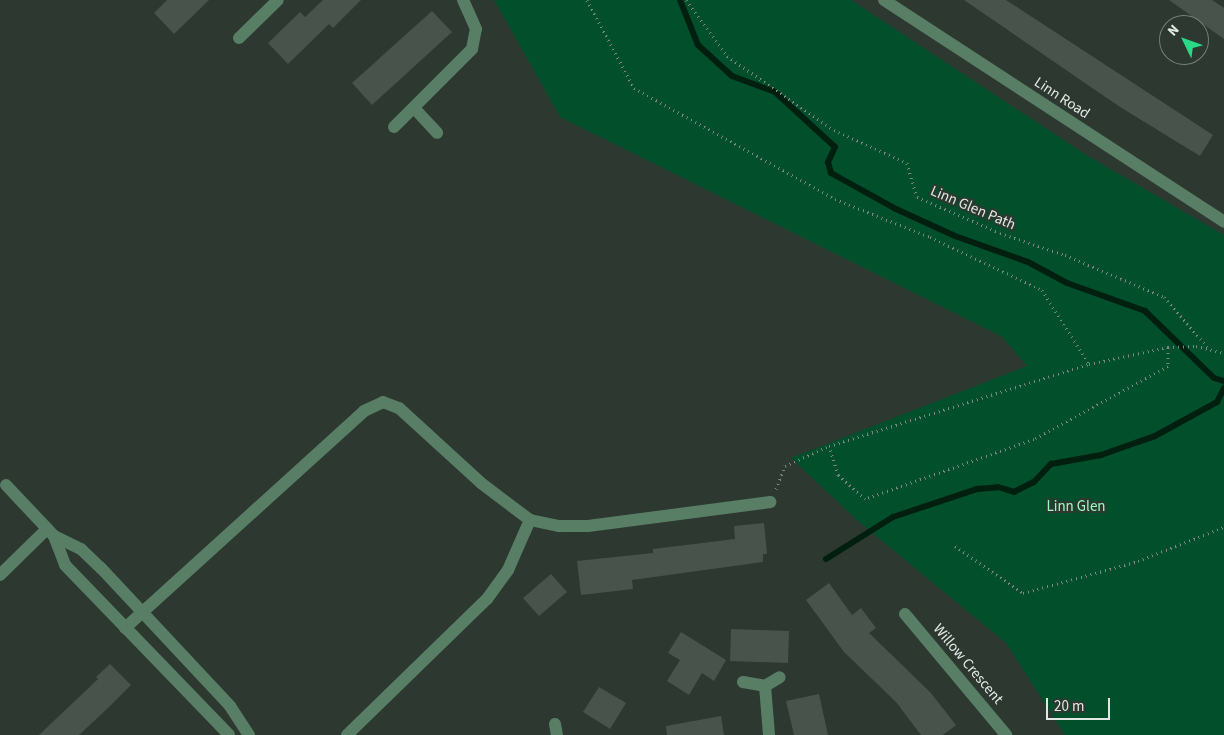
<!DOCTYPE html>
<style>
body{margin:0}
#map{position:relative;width:1224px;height:735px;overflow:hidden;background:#2d3831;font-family:"Source Sans 3",sans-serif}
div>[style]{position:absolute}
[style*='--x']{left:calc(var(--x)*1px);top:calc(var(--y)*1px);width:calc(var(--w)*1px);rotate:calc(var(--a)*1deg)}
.green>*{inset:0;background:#024f2c}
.stream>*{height:6px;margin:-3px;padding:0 3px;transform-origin:3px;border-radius:3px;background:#001f0e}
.building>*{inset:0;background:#47534b}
.path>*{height:3px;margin-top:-1.5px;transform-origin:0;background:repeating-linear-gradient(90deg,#7e8781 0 1px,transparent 0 5px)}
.minor>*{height:12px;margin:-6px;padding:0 6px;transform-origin:6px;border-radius:6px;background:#587f66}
span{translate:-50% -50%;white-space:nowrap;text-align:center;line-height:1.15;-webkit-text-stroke:4px #2d3831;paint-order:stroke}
.street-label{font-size:15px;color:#e2e9e4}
.park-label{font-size:15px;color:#99fcbf}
.north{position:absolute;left:1159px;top:15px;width:50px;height:50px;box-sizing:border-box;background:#2d3831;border:1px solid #757f79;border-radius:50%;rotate:312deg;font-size:14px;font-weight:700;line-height:20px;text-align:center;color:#e2e9e4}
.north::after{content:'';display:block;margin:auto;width:18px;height:22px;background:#2ad885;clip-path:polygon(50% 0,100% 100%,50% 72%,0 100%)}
.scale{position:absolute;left:1046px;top:698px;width:64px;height:22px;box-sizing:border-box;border:2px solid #e2e9e4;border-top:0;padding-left:6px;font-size:15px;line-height:18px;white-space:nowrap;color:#e2e9e4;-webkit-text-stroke:4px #2d3831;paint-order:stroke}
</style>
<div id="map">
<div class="green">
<div style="clip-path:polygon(494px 0,851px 0,1088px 156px,1224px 235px,1224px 735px,1065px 735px,1006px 643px,859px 522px,791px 458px,1027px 366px,1001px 336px,560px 117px)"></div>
</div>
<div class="stream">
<div style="--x:680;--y:0;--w:48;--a:68.2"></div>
<div style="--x:698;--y:45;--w:46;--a:42.4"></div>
<div style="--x:732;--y:76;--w:46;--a:20.4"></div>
<div style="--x:775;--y:92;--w:81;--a:42.5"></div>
<div style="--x:835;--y:147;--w:17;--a:115"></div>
<div style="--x:828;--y:162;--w:11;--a:75"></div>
<div style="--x:831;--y:173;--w:74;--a:29"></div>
<div style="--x:896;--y:209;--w:65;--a:24.6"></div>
<div style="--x:955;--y:236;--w:77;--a:19.6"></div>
<div style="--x:1028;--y:262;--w:44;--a:28.3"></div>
<div style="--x:1067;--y:283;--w:83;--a:19.7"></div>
<div style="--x:1145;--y:311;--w:96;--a:44.2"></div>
<div style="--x:1214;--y:378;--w:10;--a:17"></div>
<div style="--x:826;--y:559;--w:79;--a:-32.1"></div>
<div style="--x:893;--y:517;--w:89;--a:-18.4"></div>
<div style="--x:977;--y:489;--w:21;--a:-5"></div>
<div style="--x:998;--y:487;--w:17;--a:17"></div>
<div style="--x:1014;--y:492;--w:22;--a:-27"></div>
<div style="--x:1034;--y:482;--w:25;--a:-47"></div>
<div style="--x:1051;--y:464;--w:51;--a:-10.2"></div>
<div style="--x:1101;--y:455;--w:57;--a:-19.4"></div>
<div style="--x:1155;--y:436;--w:71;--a:-28.7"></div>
<div style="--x:1217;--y:402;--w:16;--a:-63"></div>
</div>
<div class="building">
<div style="clip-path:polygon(167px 0,209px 0,174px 34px,154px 13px)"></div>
<div style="clip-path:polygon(323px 0,361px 0,333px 28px,329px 24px,288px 64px,268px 43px,300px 12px,305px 17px)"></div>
<div style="clip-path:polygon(964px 0,1006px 0,1213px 135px,1200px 156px,1120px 107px)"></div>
<div style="clip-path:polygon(1169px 0,1212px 0,1224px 8px,1224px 39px)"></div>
<div style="clip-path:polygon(432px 11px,452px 32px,372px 105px,352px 83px)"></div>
<div style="clip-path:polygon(764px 523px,767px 554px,763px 554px,763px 562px,632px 580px,633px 589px,581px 595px,577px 561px,653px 553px,653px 549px,735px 539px,734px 526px)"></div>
<div style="clip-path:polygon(551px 574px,567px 592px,539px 616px,523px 598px)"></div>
<div style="clip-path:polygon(829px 583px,852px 615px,861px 608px,876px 628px,869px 633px,930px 692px,956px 725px,943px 735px,921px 735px,896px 702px,844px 652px,806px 600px)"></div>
<div style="clip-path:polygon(731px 629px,789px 631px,788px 663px,730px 661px)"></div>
<div style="clip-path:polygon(681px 632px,726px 660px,714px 681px,702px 673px,689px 695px,667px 681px,680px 660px,668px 653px)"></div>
<div style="clip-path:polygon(110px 664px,131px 685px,108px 708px,79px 735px,39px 735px,98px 679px,96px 677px)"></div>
<div style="clip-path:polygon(599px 687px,626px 703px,610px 729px,583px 712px)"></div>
<div style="clip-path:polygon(819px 694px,828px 735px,794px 735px,786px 701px)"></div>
<div style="clip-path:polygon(721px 716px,724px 735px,667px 735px,666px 726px)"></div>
</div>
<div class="path">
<div style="--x:587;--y:0;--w:100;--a:61.9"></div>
<div style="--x:634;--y:88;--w:230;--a:28.9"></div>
<div style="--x:835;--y:199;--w:102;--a:21.8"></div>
<div style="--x:930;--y:237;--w:124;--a:25.3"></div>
<div style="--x:1042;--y:290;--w:88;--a:57.6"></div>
<div style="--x:686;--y:0;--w:69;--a:53.8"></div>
<div style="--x:727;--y:56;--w:130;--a:34.7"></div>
<div style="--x:834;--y:130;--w:80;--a:24.3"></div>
<div style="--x:907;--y:163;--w:35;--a:74"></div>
<div style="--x:917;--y:197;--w:90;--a:23.4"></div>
<div style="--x:1000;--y:233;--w:69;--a:18.7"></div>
<div style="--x:1065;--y:255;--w:108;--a:23"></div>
<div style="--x:1164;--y:297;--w:70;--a:49"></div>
<div style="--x:1168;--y:347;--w:28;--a:-2"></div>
<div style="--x:1196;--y:346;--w:29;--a:14"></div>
<div style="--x:776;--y:489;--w:25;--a:-69"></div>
<div style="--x:785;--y:466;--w:48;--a:-24.4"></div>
<div style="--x:829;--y:446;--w:273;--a:-17.5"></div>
<div style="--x:1089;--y:364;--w:81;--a:-12.1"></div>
<div style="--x:1168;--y:347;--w:19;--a:90"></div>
<div style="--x:1168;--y:366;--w:153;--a:151.4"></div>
<div style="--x:1034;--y:439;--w:179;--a:160.5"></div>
<div style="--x:865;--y:499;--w:36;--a:-138"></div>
<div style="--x:838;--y:475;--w:30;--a:-107"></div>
<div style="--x:955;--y:546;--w:83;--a:34.7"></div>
<div style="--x:1023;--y:593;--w:119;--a:-15.5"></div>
<div style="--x:1138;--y:561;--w:92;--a:-21.6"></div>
</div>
<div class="minor">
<div style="--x:884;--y:0;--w:406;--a:33.1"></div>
<div style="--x:239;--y:38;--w:54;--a:-44.3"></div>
<div style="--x:414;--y:108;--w:34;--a:47"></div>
<div style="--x:394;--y:127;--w:110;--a:-45"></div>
<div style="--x:472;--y:49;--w:20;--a:-79"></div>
<div style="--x:476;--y:29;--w:32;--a:-114"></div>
<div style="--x:6;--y:485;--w:70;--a:46.7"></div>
<div style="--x:54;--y:536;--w:30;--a:26"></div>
<div style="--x:81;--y:549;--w:28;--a:44"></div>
<div style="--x:101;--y:568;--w:189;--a:46.9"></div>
<div style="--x:230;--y:706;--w:35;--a:57"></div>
<div style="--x:54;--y:536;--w:31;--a:69"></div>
<div style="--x:65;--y:565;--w:236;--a:46"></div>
<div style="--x:0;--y:575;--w:66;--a:-44.4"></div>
<div style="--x:905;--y:614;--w:158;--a:50.1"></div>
<div style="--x:125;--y:628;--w:323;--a:-42.2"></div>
<div style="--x:364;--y:411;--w:21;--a:-25"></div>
<div style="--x:383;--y:402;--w:17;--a:21"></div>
<div style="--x:399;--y:408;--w:111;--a:42.4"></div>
<div style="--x:481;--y:483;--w:61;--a:37.1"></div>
<div style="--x:530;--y:520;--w:30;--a:12"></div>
<div style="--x:559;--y:526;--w:29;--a:0"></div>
<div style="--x:588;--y:526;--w:184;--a:-7.5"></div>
<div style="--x:743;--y:682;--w:22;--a:10"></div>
<div style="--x:765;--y:686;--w:17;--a:-31"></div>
<div style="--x:765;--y:686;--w:49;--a:85.3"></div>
<div style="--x:555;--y:724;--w:11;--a:80"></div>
<div style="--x:347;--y:735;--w:195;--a:-44.2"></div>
<div style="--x:487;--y:599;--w:36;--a:-54"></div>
<div style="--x:508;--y:570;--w:55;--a:-66.3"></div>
</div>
<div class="street-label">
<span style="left:1062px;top:98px;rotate:33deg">Linn Road</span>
<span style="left:973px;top:208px;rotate:23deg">Linn Glen Path</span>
<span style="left:968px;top:664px;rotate:50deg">Willow Crescent</span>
</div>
<div class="park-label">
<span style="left:1076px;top:507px">Linn Glen</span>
</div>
<div class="north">N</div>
<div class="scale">20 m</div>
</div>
